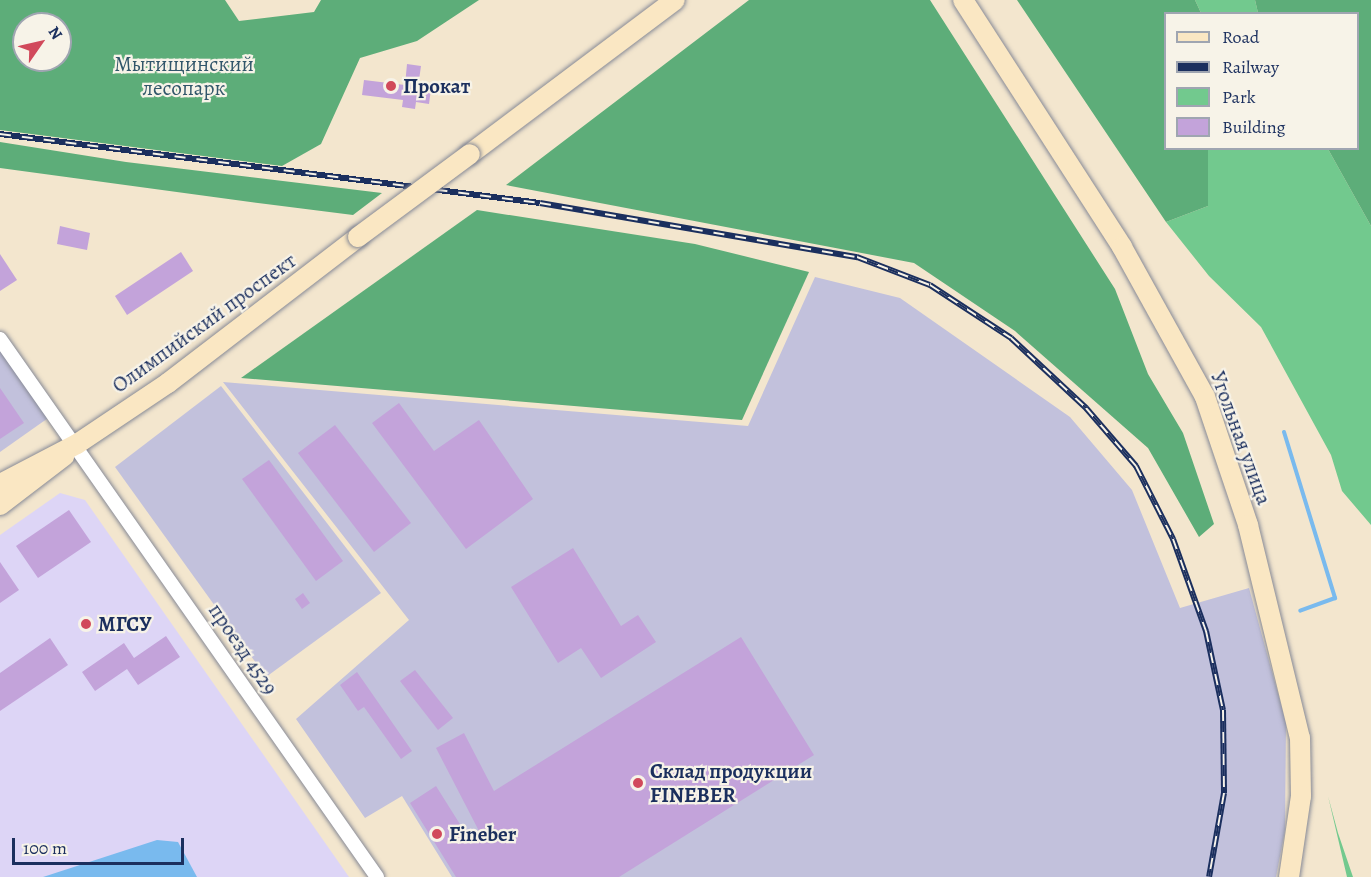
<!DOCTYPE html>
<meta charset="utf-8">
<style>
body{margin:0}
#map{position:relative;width:1371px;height:877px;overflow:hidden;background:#f3e6ce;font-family:Alegreya,serif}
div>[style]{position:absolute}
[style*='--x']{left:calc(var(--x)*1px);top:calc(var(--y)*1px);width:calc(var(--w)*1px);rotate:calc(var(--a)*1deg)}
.built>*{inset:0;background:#ddd5f6}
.industrial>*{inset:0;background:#c2c1dc}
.green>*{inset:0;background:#72c98e}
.forest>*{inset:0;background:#5dad79}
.water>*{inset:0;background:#79baee}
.stream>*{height:4px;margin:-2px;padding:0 2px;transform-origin:2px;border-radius:2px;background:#79baee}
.building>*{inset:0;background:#c3a3da}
.roads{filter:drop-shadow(0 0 2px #878a96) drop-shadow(0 0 2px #878a96)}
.street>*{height:14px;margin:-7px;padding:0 7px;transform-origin:7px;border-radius:7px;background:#fff}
.secondary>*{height:20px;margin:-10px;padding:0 10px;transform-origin:10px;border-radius:10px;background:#fae7c3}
.rail>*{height:6px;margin-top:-3px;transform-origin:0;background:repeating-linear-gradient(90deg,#f7f3e8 0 11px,#1b2f5e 0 22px);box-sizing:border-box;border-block:2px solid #1b2f5e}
.bridges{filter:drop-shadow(0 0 2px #878a96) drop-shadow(0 0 2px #878a96)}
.secondary-bridge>*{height:20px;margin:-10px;padding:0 10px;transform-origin:10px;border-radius:10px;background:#fae7c3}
.dots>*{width:16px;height:16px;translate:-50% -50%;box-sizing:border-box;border:3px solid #f7f3e8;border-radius:50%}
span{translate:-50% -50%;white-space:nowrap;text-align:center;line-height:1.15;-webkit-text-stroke:4.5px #f7f3e8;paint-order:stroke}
.park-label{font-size:21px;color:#31566a}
.poi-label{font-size:21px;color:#1b2f5e;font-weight:700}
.left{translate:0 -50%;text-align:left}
.street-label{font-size:21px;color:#1b2f5e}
.legend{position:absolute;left:1164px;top:12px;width:195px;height:138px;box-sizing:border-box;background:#f7f3e8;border:2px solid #9fa5b1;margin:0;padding:8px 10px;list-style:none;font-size:18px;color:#1b2f5e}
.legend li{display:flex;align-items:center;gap:12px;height:30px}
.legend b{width:30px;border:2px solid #9fa5b1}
.north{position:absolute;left:12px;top:12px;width:60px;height:60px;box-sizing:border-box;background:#f7f3e8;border:2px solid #9fa5b1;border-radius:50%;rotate:56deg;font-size:16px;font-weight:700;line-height:24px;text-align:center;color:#1b2f5e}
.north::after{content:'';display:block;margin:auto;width:21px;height:27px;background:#d1495b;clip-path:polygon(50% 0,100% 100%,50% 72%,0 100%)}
.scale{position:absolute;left:12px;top:838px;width:172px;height:27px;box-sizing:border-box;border:3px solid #1b2f5e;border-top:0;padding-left:8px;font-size:18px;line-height:21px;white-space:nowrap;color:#1b2f5e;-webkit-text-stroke:4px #f7f3e8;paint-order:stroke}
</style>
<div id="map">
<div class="built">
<div style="clip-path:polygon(60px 493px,85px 500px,349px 877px,0 877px,0 535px)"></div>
</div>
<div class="industrial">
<div style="clip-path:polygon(815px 277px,900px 298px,1070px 417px,1132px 490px,1180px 608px,1249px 588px,1286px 723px,1285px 830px,1276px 877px,452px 877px,402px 796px,365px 818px,296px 719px,409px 620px,223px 382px,748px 426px)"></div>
<div style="clip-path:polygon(0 345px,51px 416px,0 452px)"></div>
<div style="clip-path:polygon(221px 386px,381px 593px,266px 677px,115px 467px)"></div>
</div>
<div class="green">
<div style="clip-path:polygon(1195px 0,1255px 0,1258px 13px,1201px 13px)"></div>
<div style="clip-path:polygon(1208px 149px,1328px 149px,1371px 226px,1371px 525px,1342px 491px,1331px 455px,1261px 327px,1209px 276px,1166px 222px,1208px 206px)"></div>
<div style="clip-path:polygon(1328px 796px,1338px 833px,1353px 877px,1347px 877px)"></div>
</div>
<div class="forest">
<div style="clip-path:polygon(evenodd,0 0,225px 0,239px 21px,314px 12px,321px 0,479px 0,417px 41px,360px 58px,321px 144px,282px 166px,0 130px,0 0,24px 24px,60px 24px,60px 60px,24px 60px,24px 24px)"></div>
<div style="clip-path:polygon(749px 0,930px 0,1115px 289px,1148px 374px,1183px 433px,1214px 524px,1199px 537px,1148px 448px,1015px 331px,914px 263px,506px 185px)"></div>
<div style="clip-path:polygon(1017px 0,1195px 0,1201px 13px,1166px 14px,1166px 148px,1208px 149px,1208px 206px,1166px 222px)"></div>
<div style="clip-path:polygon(1255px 0,1371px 0,1371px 226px,1328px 149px,1358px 148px,1358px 14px,1258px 13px)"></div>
<div style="clip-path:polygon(0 142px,126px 162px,382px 193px,353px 215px,266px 204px,0 168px)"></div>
<div style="clip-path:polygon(477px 210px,695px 244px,809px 272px,742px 420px,241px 378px)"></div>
</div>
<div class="water">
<div style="clip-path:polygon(157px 840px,178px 842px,197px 877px,43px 877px)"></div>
</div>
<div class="stream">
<div style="--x:1284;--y:432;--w:174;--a:72.9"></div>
<div style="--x:1335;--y:598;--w:37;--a:160"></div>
</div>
<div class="building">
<div style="clip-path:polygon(407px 64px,421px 66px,418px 87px,431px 89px,429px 104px,416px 102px,415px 109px,402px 107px,403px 100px,362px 95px,364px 80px,405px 85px)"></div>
<div style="clip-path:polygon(60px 226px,90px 233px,87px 250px,57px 244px)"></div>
<div style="clip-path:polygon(181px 252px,193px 271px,127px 315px,115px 296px)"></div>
<div style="clip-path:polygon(0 254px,17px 280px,0 291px)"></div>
<div style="clip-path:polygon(0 388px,24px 423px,0 439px)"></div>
<div style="clip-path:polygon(399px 403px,434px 451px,479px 420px,533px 499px,466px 549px,372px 423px)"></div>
<div style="clip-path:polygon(335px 425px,411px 523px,374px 552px,298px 453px)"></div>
<div style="clip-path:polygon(269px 460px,343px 561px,316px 581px,242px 479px)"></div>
<div style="clip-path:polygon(69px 510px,91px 542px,38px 578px,16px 546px)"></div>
<div style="clip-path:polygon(573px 548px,621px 626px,638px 615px,656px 642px,601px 678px,581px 648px,558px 663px,511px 587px)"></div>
<div style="clip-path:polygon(0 562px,19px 590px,0 603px)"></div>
<div style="clip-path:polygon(303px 593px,310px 603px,302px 609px,295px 599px)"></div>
<div style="clip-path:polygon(166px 636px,180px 657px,138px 685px,127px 669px,95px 691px,82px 672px,124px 643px,134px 658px)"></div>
<div style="clip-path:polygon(741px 637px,814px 755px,619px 877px,456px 877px,410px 803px,436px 786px,468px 837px,479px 831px,436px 748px,464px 733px,494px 791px)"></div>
<div style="clip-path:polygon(50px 638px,68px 665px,0 711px,0 673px)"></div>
<div style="clip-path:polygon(415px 670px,453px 718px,438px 730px,400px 681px)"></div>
<div style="clip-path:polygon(357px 672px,412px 751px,401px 759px,364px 707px,358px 711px,340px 685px)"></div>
</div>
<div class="roads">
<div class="street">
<div style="--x:0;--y:339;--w:657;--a:54.98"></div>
</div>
<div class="secondary">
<div style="--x:963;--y:0;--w:294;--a:57.2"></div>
<div style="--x:1122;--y:247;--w:171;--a:61"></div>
<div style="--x:1205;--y:397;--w:135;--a:71.4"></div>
<div style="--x:1248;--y:525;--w:219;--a:76.3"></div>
<div style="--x:1300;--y:738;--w:58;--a:89"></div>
<div style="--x:1301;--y:796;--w:82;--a:98.4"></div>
<div style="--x:470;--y:154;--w:256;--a:-36.9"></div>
<div style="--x:0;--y:484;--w:87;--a:-27.5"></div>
<div style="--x:77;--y:444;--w:110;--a:-33.8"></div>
<div style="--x:168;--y:383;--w:240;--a:-37.5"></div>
<div style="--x:0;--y:505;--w:81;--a:-37.4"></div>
</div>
</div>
<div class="rail">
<div style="--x:0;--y:134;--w:544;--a:7.28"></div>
<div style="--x:540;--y:203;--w:322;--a:9.7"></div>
<div style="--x:857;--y:257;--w:78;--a:21"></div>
<div style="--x:930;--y:285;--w:97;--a:33.2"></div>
<div style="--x:1011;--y:338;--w:103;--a:43"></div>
<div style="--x:1086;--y:408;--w:77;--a:49.2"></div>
<div style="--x:1136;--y:466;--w:82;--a:63.1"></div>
<div style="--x:1173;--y:539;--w:98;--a:70.3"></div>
<div style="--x:1206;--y:631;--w:81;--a:77.9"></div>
<div style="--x:1223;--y:710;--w:83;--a:89.3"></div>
<div style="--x:1224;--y:793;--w:85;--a:100.1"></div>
</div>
<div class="bridges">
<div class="secondary-bridge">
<div style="--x:358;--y:237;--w:139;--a:-36.5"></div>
</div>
</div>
<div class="dots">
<div style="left:391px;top:86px;background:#d1495b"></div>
<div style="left:86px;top:624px;background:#d1495b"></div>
<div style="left:638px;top:783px;background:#d1495b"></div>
<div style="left:437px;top:834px;background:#d1495b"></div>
</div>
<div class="park-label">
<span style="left:184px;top:76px">Мытищинский<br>лесопарк</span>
</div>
<div class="poi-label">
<span class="left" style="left:403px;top:86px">Прокат</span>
<span class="left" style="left:98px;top:624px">МГСУ</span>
<span class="left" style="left:650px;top:783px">Склад продукции<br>FINEBER</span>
<span class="left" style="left:449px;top:834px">Fineber</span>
</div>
<div class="street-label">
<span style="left:204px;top:323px;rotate:-36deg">Олимпийский проспект</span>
<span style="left:1241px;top:438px;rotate:70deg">Угольная улица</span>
<span style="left:243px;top:649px;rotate:56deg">проезд 4529</span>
</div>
<ul class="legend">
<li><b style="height:8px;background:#fae7c3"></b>Road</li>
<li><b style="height:8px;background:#1b2f5e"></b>Railway</li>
<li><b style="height:16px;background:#72c98e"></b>Park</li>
<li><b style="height:16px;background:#c3a3da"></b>Building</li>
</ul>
<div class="north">N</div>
<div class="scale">100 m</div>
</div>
